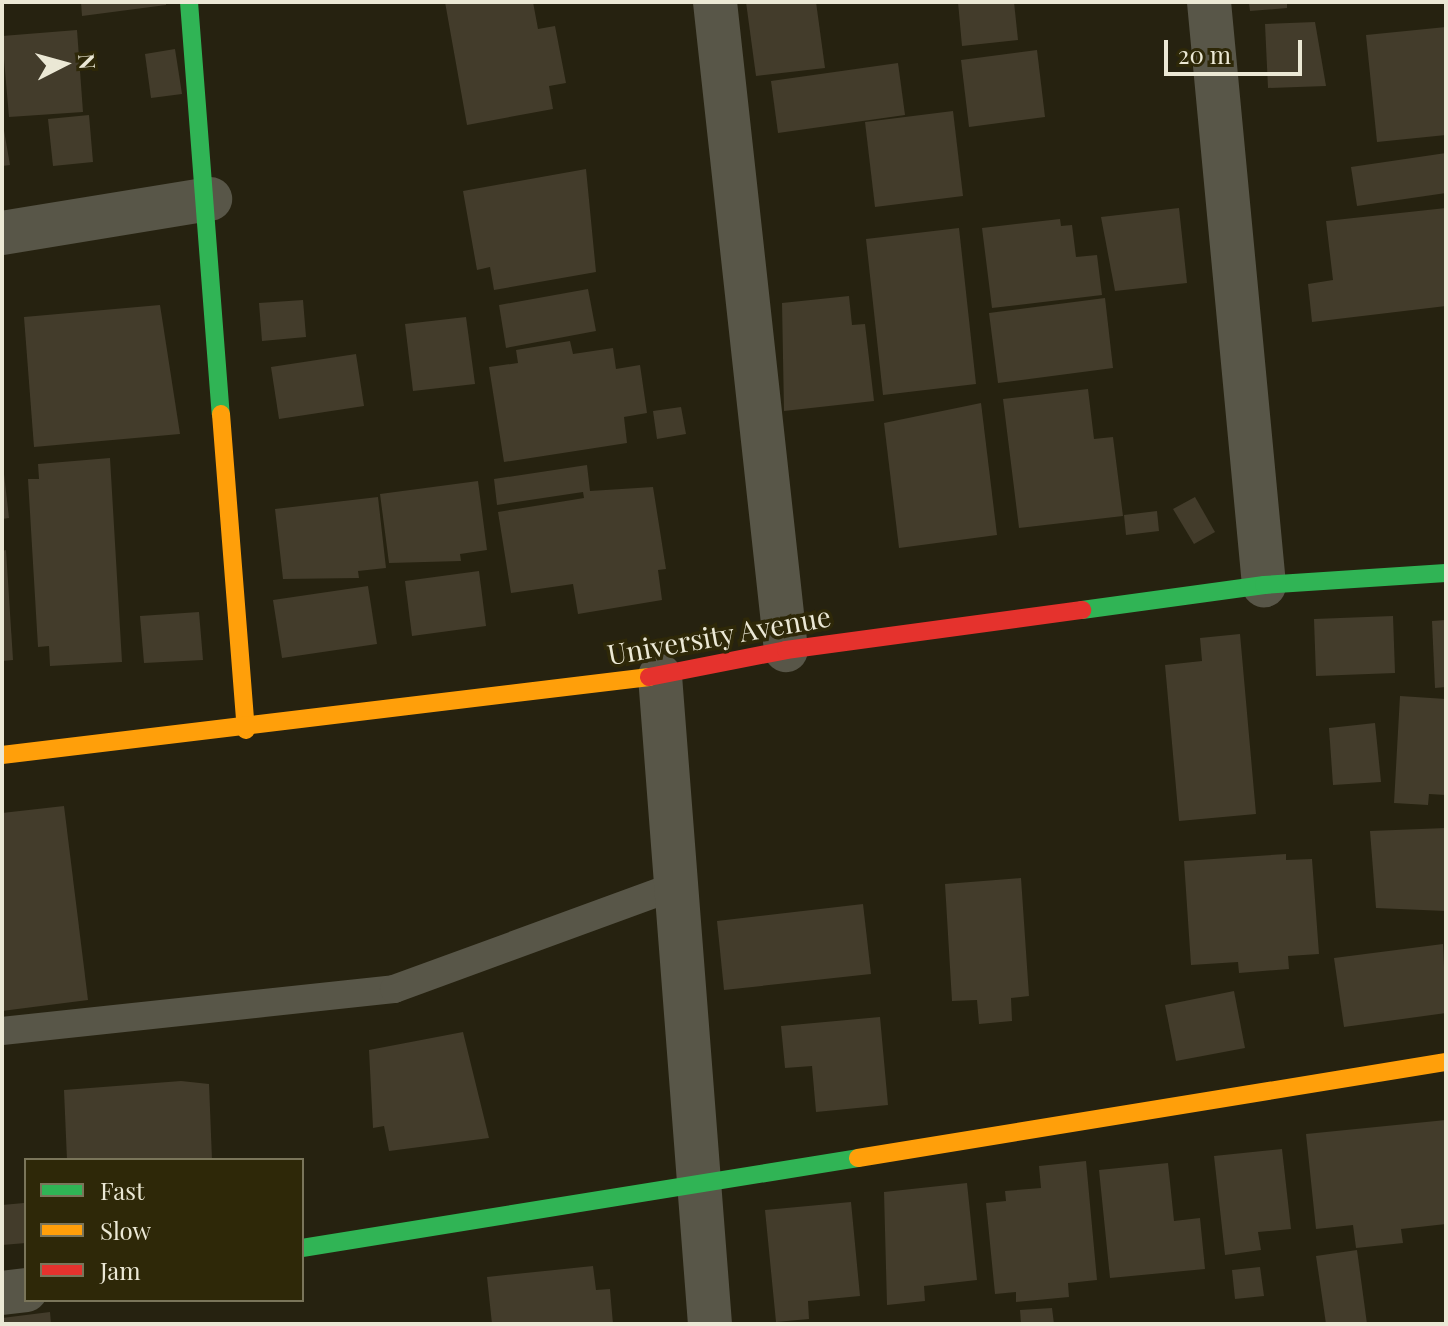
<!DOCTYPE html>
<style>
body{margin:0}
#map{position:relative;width:1448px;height:1326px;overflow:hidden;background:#262210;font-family:"Playfair Display",serif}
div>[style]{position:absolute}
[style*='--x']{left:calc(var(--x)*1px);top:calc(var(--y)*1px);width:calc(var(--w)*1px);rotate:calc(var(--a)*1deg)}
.building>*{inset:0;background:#433c2b}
.lane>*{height:28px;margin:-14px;padding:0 14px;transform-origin:14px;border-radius:14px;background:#585648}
.street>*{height:44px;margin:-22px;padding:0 22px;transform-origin:22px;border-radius:22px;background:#585648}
.fast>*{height:18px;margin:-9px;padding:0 9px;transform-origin:9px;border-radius:9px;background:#30b455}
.slow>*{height:18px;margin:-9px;padding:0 9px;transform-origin:9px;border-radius:9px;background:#ff9f0a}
.jam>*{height:18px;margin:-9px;padding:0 9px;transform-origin:9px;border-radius:9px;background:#e5322d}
span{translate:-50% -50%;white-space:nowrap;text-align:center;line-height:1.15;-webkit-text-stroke:7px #2e2808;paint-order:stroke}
.street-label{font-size:28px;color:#ebe8d5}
.frame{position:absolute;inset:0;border:4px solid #ebe8d5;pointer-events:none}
.legend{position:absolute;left:24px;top:1158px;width:280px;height:144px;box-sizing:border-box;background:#2e2808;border:2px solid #7a755a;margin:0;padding:10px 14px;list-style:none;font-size:24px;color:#ebe8d5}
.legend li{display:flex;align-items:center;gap:16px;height:40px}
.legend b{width:40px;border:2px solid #7a755a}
.north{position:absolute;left:24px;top:24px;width:80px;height:80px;-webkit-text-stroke:6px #2e2808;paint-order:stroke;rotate:84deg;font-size:22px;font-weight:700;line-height:32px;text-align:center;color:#ebe8d5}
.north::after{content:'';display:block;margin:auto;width:28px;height:36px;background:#ebe8d5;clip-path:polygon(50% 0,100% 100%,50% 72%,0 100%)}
.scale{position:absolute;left:1164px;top:40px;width:138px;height:36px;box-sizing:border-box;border:4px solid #ebe8d5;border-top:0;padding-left:10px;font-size:24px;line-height:28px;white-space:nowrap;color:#ebe8d5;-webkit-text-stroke:6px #2e2808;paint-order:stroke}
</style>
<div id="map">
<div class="building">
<div style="clip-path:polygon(81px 2px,166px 2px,166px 5px,82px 16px)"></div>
<div style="clip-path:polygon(445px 2px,533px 2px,538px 29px,555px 26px,566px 83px,549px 86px,553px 109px,467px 125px)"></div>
<div style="clip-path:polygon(746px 2px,816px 2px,825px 68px,756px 76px)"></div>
<div style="clip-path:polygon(958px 2px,1014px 2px,1018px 40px,962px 46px)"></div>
<div style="clip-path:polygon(1249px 2px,1287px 2px,1287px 8px,1250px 11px)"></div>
<div style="clip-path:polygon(1315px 22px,1326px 86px,1268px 88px,1265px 24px)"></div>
<div style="clip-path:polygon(1446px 27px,1446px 135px,1377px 142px,1366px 35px)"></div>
<div style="clip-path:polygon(77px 30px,83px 112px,9px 117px,2px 36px)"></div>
<div style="clip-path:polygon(175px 49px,182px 94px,151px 98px,145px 54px)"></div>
<div style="clip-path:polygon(1037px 50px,1045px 117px,969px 127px,961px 60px)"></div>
<div style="clip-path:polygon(898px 63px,905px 115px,778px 133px,771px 81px)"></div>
<div style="clip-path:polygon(953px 111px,963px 196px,875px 207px,865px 122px)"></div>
<div style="clip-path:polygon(89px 115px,93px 162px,53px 166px,48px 119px)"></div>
<div style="clip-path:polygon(2px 119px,10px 165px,2px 166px)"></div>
<div style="clip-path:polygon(1446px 153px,1446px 193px,1357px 206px,1351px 167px)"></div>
<div style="clip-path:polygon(586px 169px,596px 272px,494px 290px,490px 267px,477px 270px,463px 191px)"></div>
<div style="clip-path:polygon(1179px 208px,1187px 283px,1115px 291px,1101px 217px)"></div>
<div style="clip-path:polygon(1446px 208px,1446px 306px,1312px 322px,1308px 284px,1333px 280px,1326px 221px)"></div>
<div style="clip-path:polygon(1060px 219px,1061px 226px,1072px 225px,1076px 257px,1097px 255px,1102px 295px,992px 308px,982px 228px)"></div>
<div style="clip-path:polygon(959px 228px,976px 384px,883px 395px,866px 239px)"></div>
<div style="clip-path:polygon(588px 289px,596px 331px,506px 348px,499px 305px)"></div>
<div style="clip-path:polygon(849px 296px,852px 325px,865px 324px,874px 401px,784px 411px,782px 303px)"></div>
<div style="clip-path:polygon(1105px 298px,1113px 368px,998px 383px,989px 313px)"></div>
<div style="clip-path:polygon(303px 300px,306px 337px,262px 341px,259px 303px)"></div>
<div style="clip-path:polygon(160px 305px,180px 434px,34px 447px,24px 317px)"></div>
<div style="clip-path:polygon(466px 317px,475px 384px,413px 391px,405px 324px)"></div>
<div style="clip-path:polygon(570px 341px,573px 354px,613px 348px,616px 369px,640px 365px,647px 413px,624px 417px,627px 443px,504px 462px,489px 367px,518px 363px,516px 350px)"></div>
<div style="clip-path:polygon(356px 354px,364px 406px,279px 419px,271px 367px)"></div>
<div style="clip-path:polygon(1088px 389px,1094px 439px,1113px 437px,1123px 516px,1019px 528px,1003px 399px)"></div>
<div style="clip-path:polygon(981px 403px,997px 535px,899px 548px,884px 423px)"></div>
<div style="clip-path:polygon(681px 407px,686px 434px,657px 439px,653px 411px)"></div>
<div style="clip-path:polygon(2px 456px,9px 518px,2px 519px)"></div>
<div style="clip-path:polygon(110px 458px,122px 662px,50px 666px,49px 646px,38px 647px,28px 479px,39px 479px,38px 464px)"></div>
<div style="clip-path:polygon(587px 465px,590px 491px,653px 487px,666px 569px,658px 570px,662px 600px,578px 614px,573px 584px,511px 593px,498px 512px,584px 498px,583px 492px,497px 505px,494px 479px)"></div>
<div style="clip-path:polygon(478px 481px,487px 550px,460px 554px,461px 561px,389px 563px,380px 494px)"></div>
<div style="clip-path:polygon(378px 497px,386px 568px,358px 571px,359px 578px,283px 579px,275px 509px)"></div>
<div style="clip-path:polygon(1195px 497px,1215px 532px,1194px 544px,1173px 509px)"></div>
<div style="clip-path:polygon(1157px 511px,1159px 531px,1126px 535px,1124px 515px)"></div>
<div style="clip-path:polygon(6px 550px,13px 660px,2px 661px,2px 551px)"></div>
<div style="clip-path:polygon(479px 571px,486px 626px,412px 636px,405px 581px)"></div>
<div style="clip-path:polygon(368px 586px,377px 644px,282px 658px,273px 600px)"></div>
<div style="clip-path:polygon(199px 612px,203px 660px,144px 663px,140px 616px)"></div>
<div style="clip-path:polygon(1393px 616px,1395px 673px,1316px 676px,1314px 619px)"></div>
<div style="clip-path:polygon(1446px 620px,1446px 687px,1435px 688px,1432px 621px)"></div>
<div style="clip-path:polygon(1240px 634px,1256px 814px,1179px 821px,1165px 665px,1202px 661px,1200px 638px)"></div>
<div style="clip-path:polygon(1400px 696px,1446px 699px,1446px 795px,1429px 794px,1428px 805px,1394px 803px)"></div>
<div style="clip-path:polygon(1375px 723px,1381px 782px,1333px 785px,1329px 728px)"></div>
<div style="clip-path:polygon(64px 806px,88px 1000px,2px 1011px,2px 813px)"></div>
<div style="clip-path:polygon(1446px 828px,1446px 911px,1376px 908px,1370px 831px)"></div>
<div style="clip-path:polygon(1286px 854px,1286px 860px,1312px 859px,1319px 954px,1288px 956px,1289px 969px,1239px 973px,1238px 962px,1191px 965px,1184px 861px)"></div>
<div style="clip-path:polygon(1021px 878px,1029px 996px,1011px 998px,1012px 1021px,979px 1024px,977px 1000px,952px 1001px,945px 884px)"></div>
<div style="clip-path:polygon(863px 904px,871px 974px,724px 990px,717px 921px)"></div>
<div style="clip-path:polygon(1443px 944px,1446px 1013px,1344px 1027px,1334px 958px)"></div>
<div style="clip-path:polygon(1234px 991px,1245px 1048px,1176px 1061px,1165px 1005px)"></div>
<div style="clip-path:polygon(880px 1017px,888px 1105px,816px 1112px,812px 1066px,785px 1068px,781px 1026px)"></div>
<div style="clip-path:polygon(463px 1032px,489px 1138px,389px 1151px,384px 1126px,373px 1128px,369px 1050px)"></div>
<div style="clip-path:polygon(181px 1081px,209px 1084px,212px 1160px,67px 1160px,64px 1090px)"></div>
<div style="clip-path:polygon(1446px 1120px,1446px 1224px,1401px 1229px,1403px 1243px,1356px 1248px,1353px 1225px,1316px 1229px,1306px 1134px)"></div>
<div style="clip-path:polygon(1282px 1149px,1291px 1229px,1258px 1232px,1261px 1250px,1225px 1255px,1214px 1156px)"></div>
<div style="clip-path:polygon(1086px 1161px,1097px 1280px,1068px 1283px,1069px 1297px,1016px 1302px,1016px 1292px,995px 1294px,986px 1203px,1006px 1201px,1005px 1191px,1041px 1188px,1039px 1166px)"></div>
<div style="clip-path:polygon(1168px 1163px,1174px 1221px,1200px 1218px,1205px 1269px,1110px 1278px,1099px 1170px)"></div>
<div style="clip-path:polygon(967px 1183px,977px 1280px,924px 1286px,925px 1301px,887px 1305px,884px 1192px)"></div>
<div style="clip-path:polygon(851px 1202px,860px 1296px,808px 1301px,809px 1319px,776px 1322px,765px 1210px)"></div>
<div style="clip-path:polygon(24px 1203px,26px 1243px,2px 1245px,2px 1205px)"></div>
<div style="clip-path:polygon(1357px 1250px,1367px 1324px,1326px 1324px,1316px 1256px)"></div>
<div style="clip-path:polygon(593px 1266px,596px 1290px,610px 1289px,613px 1324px,492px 1324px,487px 1277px)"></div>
<div style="clip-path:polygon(1260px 1267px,1264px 1296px,1235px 1299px,1232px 1270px)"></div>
<div style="clip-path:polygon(1052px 1308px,1054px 1324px,1021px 1324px,1020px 1310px)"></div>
<div style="clip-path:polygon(50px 1312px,51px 1324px,2px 1324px,2px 1318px)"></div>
</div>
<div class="lane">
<div style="--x:2;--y:1031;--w:394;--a:-6.1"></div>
<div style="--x:394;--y:989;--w:299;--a:-20.1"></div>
</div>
<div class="street">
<div style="--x:715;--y:2;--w:652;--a:83.75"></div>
<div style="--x:1209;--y:2;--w:586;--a:84.61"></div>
<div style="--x:2;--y:233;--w:211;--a:-9.3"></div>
<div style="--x:660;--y:676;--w:650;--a:85.59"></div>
<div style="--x:2;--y:1293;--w:24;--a:-7"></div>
</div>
<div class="fast">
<div style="--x:189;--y:2;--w:413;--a:85.6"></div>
<div style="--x:1082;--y:610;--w:184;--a:-7.8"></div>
<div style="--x:1264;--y:585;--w:182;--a:-3.8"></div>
<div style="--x:302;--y:1248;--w:563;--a:-9.19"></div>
</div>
<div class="slow">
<div style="--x:221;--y:414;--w:317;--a:85.5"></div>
<div style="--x:2;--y:755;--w:652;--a:-6.87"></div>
<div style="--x:858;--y:1158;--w:596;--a:-9.27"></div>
</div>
<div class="jam">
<div style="--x:649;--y:677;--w:140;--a:-11.1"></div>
<div style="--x:786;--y:650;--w:299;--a:-7.7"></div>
</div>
<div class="street-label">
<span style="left:719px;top:635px;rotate:-10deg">University Avenue</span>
</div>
<div class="frame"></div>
<ul class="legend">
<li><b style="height:10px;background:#30b455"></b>Fast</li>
<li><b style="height:10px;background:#ff9f0a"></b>Slow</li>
<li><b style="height:10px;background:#e5322d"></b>Jam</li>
</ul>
<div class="north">N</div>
<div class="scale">20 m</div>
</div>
